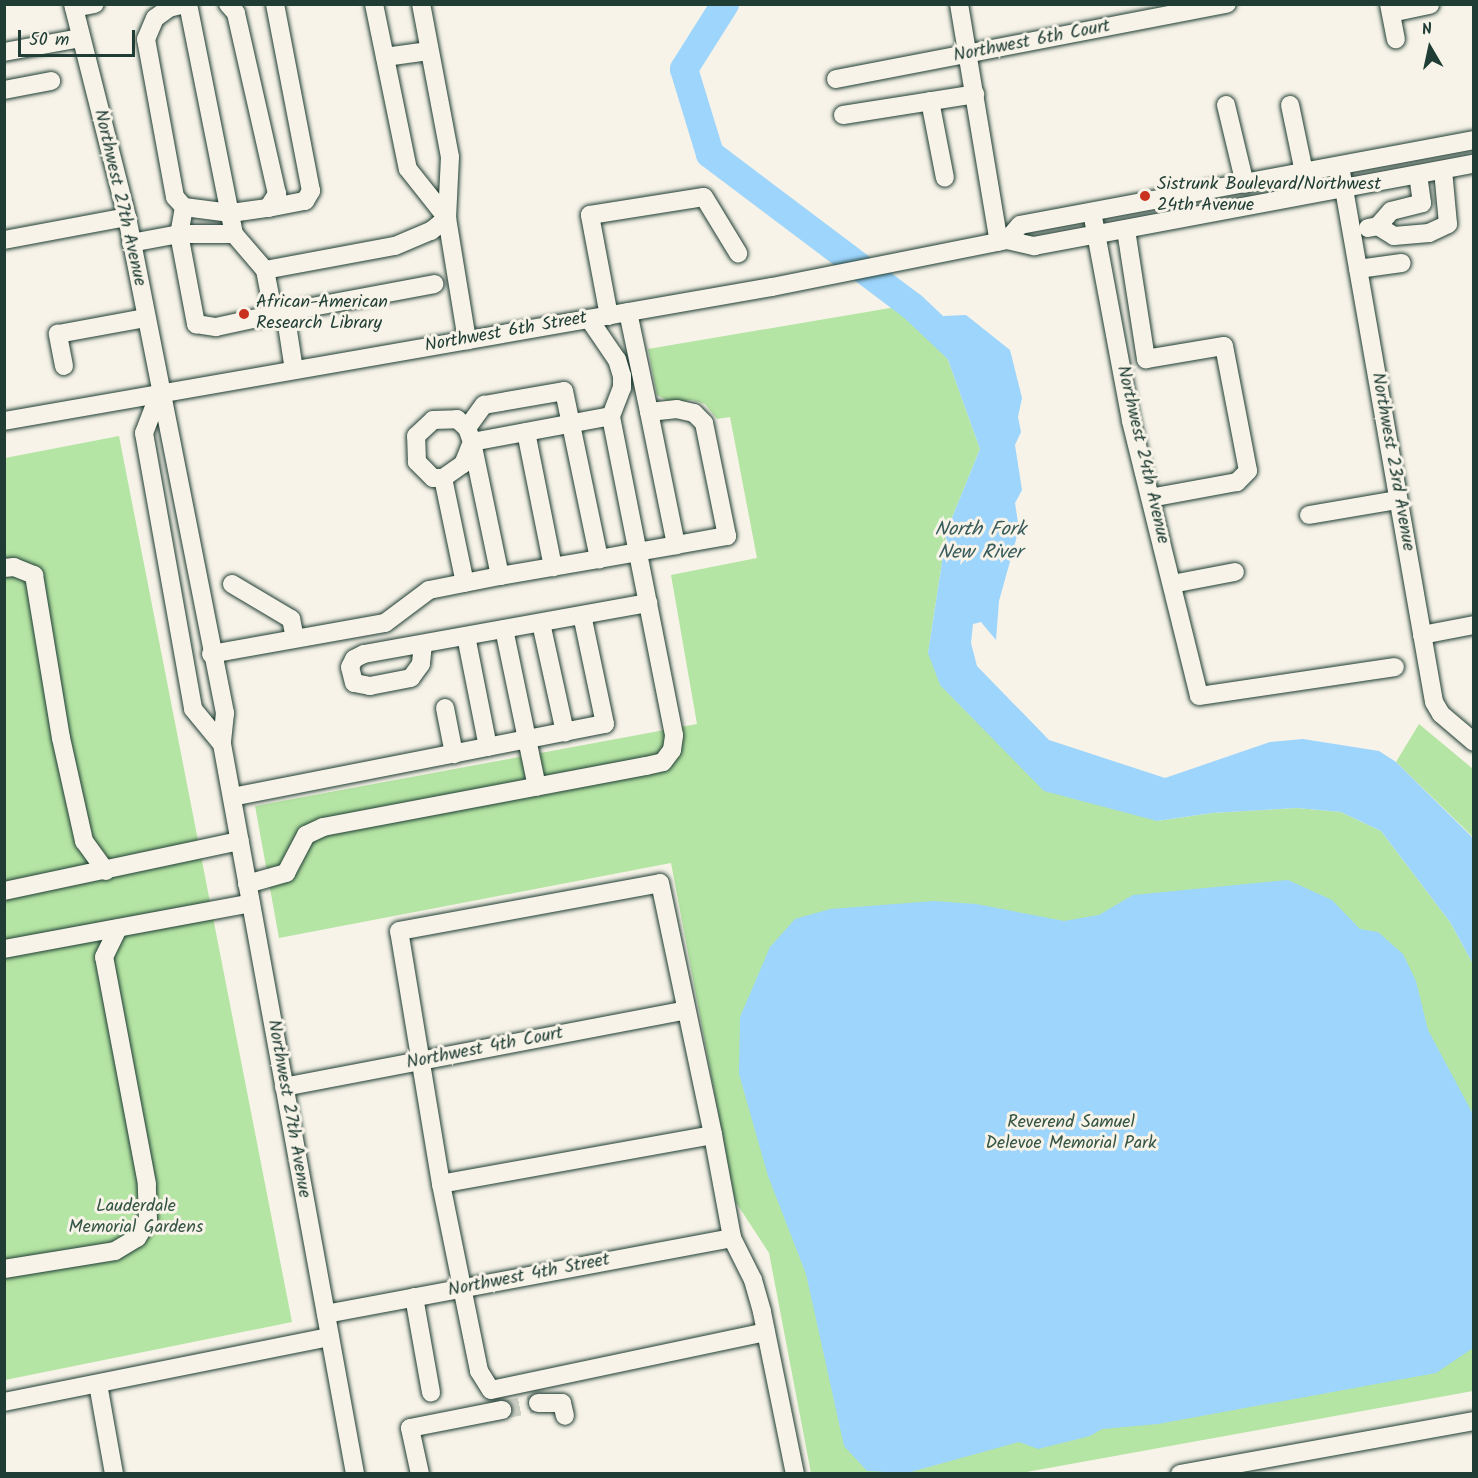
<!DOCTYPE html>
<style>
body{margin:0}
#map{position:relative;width:1478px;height:1478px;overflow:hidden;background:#f7f3e8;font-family:Kalam,sans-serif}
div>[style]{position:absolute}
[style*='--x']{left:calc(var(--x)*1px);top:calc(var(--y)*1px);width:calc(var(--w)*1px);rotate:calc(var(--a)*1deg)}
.green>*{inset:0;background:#b5e5a4}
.water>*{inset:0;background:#9dd5fc}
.river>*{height:28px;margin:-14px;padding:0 14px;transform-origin:14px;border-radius:14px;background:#9dd5fc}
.minor-tunnel>*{height:18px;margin-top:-9px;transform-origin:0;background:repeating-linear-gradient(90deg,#cccfc4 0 18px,transparent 0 27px)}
.roads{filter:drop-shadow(0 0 2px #1f3d34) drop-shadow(0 0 2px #1f3d34)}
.minor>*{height:18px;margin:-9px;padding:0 9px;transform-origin:9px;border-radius:9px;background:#f7f3e8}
.dots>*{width:16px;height:16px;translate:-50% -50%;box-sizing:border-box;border:3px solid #f7f3e8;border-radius:50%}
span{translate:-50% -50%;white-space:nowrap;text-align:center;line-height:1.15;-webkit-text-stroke:6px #f7f3e8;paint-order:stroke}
.street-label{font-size:18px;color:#1f3d34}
.poi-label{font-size:18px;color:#1f3d34}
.left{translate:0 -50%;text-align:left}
.park-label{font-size:18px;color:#365645}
.water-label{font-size:20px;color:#385b5c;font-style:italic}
.frame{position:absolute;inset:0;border:6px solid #1f3d34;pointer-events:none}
.north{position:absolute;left:1400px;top:18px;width:60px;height:60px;-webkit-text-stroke:4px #f7f3e8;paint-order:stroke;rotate:351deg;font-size:16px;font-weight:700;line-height:24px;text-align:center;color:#1f3d34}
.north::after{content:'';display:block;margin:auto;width:21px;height:27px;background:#1f3d34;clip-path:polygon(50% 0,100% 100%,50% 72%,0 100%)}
.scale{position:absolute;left:18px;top:30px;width:117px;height:27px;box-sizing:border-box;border:3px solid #1f3d34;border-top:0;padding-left:8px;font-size:18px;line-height:21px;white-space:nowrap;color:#1f3d34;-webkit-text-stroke:4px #f7f3e8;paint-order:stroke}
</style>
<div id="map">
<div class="green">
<div style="clip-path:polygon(902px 306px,947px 357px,980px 449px,947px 530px,928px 653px,1157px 821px,1212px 813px,1297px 808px,1341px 812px,1381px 831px,1450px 922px,1473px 964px,1473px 1391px,1021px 1473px,811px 1473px,769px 1253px,735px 1201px,671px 863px,279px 938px,255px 806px,697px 724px,671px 575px,757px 558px,730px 417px,717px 419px,705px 404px,692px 400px,670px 402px,657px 395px,648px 349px)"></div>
<div style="clip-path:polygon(119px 436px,292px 1322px,5px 1380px,5px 458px)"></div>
<div style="clip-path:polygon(1419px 724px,1473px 769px,1473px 837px,1396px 762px)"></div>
</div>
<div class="water">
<div style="clip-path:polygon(966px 315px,1010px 350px,1022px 398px,1018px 417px,1021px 432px,1015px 445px,1022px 490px,1015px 503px,1019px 529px,999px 601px,996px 640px,981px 622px,973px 624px,971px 643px,977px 666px,1049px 740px,1165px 778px,1270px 742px,1303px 739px,1379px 751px,1396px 762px,1473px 838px,1473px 964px,1450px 922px,1381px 831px,1341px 812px,1297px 808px,1212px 813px,1157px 821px,1044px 791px,940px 685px,928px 653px,947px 530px,980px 449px,947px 357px,930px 338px,944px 316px)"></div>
<div style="clip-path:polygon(1288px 880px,1332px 900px,1360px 929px,1378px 932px,1403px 954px,1416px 981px,1428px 1030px,1473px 1114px,1473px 1348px,1436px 1373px,1158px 1424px,1102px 1429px,1090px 1436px,1038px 1449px,1019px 1442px,907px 1473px,867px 1471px,844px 1446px,806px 1274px,768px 1176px,739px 1074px,740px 1017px,770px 947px,795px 919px,830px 909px,934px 901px,976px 904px,1064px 921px,1099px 915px,1133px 895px)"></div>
</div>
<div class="river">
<div style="--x:725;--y:4;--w:77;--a:122.2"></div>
<div style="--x:684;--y:69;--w:89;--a:73"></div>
<div style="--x:710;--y:154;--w:253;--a:37"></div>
<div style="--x:912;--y:306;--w:71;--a:43.3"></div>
</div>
<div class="minor-tunnel">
<div style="--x:502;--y:1410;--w:37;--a:-11"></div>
</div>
<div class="roads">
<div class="minor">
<div style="--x:73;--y:4;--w:220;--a:75.8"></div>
<div style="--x:127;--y:217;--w:506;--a:78.82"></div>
<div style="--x:225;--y:713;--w:31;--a:96"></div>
<div style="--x:222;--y:744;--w:742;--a:79.67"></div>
<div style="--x:185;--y:4;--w:16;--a:166"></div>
<div style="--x:169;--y:8;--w:17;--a:144"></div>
<div style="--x:155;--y:18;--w:23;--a:113"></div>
<div style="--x:146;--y:39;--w:161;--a:79.6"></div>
<div style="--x:175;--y:197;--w:13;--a:48"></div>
<div style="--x:184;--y:207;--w:47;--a:7.3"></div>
<div style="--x:231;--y:213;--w:37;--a:-8"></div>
<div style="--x:268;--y:208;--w:17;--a:-57"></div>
<div style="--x:277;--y:194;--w:186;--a:-102.8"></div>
<div style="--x:236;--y:13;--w:12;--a:-132"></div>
<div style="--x:188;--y:4;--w:235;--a:78.7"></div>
<div style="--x:374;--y:4;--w:168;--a:78.4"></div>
<div style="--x:408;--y:169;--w:63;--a:51.5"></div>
<div style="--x:447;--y:218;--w:124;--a:80.7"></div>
<div style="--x:959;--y:4;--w:241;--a:80.5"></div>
<div style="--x:1389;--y:4;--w:36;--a:79"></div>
<div style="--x:74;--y:8;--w:21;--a:-11"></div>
<div style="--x:1391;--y:13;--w:40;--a:-12"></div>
<div style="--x:4;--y:52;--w:77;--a:-10.4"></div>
<div style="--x:385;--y:57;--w:44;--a:-7.8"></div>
<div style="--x:836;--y:79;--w:398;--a:-10.9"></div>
<div style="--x:4;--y:90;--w:48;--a:-10.8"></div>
<div style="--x:930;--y:101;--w:78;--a:79"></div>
<div style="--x:1226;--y:105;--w:81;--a:76.5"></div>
<div style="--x:1290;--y:105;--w:68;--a:78.2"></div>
<div style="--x:843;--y:115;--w:134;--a:-9"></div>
<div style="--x:1340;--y:166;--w:544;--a:80.05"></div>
<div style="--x:1434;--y:702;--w:14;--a:60"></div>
<div style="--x:1441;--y:714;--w:43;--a:40.3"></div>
<div style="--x:184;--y:207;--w:27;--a:100"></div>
<div style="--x:179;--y:234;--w:92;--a:79.3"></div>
<div style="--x:196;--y:324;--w:20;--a:9"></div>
<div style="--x:216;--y:327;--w:71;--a:-12.3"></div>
<div style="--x:268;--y:208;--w:38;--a:-11"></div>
<div style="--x:305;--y:201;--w:12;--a:-59"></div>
<div style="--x:311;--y:191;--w:190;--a:-100.9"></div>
<div style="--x:1092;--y:212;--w:213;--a:79.4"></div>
<div style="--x:1131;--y:421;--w:283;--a:76.1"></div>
<div style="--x:1199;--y:696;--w:198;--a:-8.4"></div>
<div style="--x:1378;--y:226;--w:19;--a:32"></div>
<div style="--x:1394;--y:236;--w:35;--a:-5"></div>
<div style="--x:1429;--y:233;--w:21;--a:-25"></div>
<div style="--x:1448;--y:224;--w:54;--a:-95.3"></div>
<div style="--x:1368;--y:228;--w:10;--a:-11"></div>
<div style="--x:1378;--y:226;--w:20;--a:-49"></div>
<div style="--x:1391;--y:211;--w:32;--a:-14"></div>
<div style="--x:1422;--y:203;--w:28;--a:-98"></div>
<div style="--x:1126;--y:230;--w:131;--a:81.2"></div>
<div style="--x:1146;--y:359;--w:79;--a:-9.5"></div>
<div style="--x:1224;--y:346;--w:127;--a:79.1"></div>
<div style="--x:1248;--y:471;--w:16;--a:135"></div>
<div style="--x:1237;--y:482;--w:88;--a:169.6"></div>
<div style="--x:4;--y:240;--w:125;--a:-10.6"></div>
<div style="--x:1007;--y:240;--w:20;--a:-49"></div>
<div style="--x:1020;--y:225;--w:462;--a:-10.6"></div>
<div style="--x:131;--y:243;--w:49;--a:-10.6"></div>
<div style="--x:179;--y:234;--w:55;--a:0"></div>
<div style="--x:234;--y:234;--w:48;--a:49.3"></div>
<div style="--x:265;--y:270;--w:37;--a:79"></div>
<div style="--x:272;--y:306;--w:14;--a:25"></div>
<div style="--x:1358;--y:269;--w:44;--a:-7.8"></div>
<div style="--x:265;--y:270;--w:132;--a:-10.5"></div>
<div style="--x:395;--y:246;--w:39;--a:-23"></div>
<div style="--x:431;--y:231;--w:21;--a:-39"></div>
<div style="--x:447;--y:218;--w:61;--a:-87.2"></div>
<div style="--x:450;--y:157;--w:156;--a:-100.7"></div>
<div style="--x:628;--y:312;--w:102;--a:78.1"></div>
<div style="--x:609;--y:316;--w:103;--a:-100.7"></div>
<div style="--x:590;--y:215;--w:115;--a:-9"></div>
<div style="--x:704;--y:197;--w:66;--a:58.7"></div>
<div style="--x:64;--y:366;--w:33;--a:-101"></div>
<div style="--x:58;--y:334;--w:88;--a:-10.4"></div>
<div style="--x:294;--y:370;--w:59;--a:-98.8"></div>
<div style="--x:285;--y:312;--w:152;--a:-10.6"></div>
<div style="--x:159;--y:394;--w:42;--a:111"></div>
<div style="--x:144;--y:433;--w:280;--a:79.9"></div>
<div style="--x:193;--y:709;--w:45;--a:50.4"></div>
<div style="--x:4;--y:421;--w:780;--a:-9.9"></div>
<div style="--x:772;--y:287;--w:240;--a:-11.3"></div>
<div style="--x:1007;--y:240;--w:28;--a:13"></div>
<div style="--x:1034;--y:246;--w:448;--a:-10.6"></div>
<div style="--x:467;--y:428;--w:29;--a:-54"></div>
<div style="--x:484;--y:405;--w:81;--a:-9.9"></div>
<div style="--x:564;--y:391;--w:172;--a:78.2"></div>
<div style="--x:599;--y:559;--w:100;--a:170.3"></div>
<div style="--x:500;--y:576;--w:137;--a:-101.8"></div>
<div style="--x:526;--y:432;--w:138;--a:78.7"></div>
<div style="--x:472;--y:442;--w:24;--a:112"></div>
<div style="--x:463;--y:464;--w:24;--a:145"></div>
<div style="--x:443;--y:478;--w:10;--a:180"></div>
<div style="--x:433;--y:478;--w:23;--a:-135"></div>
<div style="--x:417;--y:462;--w:26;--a:-92"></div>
<div style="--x:416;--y:436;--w:23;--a:-43"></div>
<div style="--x:433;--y:420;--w:24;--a:-2"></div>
<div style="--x:457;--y:419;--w:13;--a:42"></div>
<div style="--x:467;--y:428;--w:15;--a:70"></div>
<div style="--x:472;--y:442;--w:141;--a:-10.6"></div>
<div style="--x:443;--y:478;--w:107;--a:78.2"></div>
<div style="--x:1309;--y:515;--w:90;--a:-9.6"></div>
<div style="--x:599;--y:559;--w:39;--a:-10"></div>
<div style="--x:637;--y:552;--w:40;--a:-10"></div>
<div style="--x:676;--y:545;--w:52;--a:-10"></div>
<div style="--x:727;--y:536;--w:115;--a:-101.5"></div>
<div style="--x:704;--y:423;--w:14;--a:-135"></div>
<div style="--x:694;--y:413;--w:17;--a:-167"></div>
<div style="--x:677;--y:409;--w:28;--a:174"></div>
<div style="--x:649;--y:412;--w:136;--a:78.5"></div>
<div style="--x:4;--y:568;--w:10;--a:-6"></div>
<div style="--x:14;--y:567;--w:22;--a:22"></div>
<div style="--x:34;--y:575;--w:165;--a:80.6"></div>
<div style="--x:61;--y:738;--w:106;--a:77.4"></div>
<div style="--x:84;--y:841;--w:37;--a:54"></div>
<div style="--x:232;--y:584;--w:69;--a:30.7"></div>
<div style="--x:291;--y:619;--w:19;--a:78"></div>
<div style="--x:1172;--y:584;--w:64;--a:-10.8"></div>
<div style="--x:541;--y:623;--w:112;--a:77.6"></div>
<div style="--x:504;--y:629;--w:161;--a:78.2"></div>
<div style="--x:1422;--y:635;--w:53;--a:-10.9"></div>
<div style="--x:466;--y:636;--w:113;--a:78.8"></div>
<div style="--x:423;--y:644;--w:20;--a:96"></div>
<div style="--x:421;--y:664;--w:17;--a:126"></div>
<div style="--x:411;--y:678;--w:42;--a:169"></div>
<div style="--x:370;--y:686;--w:16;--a:-169"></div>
<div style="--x:354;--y:683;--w:16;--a:-104"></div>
<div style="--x:350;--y:667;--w:9;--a:-63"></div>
<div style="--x:354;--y:659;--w:11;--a:-27"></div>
<div style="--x:364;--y:654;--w:289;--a:-10.2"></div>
<div style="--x:211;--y:654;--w:177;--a:-10.1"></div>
<div style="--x:385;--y:623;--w:55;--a:-36.9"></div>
<div style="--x:429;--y:590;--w:72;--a:-11.2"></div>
<div style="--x:445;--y:708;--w:47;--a:78.9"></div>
<div style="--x:232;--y:797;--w:380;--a:-11.1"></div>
<div style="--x:605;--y:724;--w:111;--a:-101.9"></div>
<div style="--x:660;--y:883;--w:258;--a:78.1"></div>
<div style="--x:713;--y:1135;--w:276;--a:169.8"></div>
<div style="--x:441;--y:1184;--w:256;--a:-99.4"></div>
<div style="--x:399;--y:931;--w:265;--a:-10.4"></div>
<div style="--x:247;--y:884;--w:41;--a:-15.8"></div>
<div style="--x:286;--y:873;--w:43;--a:-62.2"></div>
<div style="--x:306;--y:835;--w:19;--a:-25"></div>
<div style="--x:323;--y:827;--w:329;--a:-10.7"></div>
<div style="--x:646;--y:766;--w:17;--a:-13"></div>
<div style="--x:663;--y:762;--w:15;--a:-53"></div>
<div style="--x:672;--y:750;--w:15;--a:-82"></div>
<div style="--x:674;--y:735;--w:325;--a:-101.2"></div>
<div style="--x:611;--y:416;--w:30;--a:-69"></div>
<div style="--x:622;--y:388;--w:12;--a:-90"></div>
<div style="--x:622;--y:376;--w:17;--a:-107"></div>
<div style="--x:617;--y:360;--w:50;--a:-124.3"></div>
<div style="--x:4;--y:891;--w:241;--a:-12"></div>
<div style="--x:4;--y:949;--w:251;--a:-10.5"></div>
<div style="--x:284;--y:1087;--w:409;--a:-10.8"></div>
<div style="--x:713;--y:1135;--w:105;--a:79.5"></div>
<div style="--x:732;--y:1238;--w:47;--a:63.4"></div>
<div style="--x:753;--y:1280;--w:33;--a:74"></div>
<div style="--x:762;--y:1312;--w:165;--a:78.5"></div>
<div style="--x:441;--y:1184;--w:191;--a:78.5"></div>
<div style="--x:479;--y:1371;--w:22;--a:58"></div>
<div style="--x:491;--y:1390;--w:281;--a:-11.9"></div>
<div style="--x:4;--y:1269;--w:112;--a:-9.2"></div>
<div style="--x:115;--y:1251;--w:26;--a:-31"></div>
<div style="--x:137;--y:1238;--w:21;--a:-59"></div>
<div style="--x:148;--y:1220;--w:36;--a:-92"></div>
<div style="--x:147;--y:1184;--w:231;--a:-100.7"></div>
<div style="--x:104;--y:957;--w:32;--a:-64"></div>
<div style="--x:414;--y:1297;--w:97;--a:79.9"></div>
<div style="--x:326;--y:1314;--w:413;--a:-10.6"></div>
<div style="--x:98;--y:1384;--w:91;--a:79.9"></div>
<div style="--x:4;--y:1402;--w:332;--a:-11.3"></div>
<div style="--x:538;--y:1403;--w:24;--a:0"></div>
<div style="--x:562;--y:1403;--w:13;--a:77"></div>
<div style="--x:420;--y:1474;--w:47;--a:-102.3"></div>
<div style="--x:410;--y:1428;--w:94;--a:-11.1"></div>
<div style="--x:1180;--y:1474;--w:299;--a:-10.2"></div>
</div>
</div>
<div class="dots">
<div style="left:1145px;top:196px;background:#c8321e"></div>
<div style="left:244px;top:314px;background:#c8321e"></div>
</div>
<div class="street-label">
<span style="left:1032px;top:42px;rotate:-11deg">Northwest 6th Court</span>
<span style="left:119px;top:198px;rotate:77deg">Northwest 27th Avenue</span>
<span style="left:506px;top:333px;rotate:-10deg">Northwest 6th Street</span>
<span style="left:1142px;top:455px;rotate:77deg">Northwest 24th Avenue</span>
<span style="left:1392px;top:462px;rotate:80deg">Northwest 23rd Avenue</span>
<span style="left:485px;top:1049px;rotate:-11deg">Northwest 4th Court</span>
<span style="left:288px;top:1109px;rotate:80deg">Northwest 27th Avenue</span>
<span style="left:529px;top:1276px;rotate:-11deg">Northwest 4th Street</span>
</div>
<div class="poi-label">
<span class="left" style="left:1157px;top:196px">Sistrunk Boulevard/Northwest<br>24th Avenue</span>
<span class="left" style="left:256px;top:314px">African-American<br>Research Library</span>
</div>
<div class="park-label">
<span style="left:1071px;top:1134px">Reverend Samuel<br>Delevoe Memorial Park</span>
<span style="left:136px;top:1218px">Lauderdale<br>Memorial Gardens</span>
</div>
<div class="water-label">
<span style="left:980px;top:542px">North Fork<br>New River</span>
</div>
<div class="frame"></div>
<div class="north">N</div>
<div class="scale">50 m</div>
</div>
